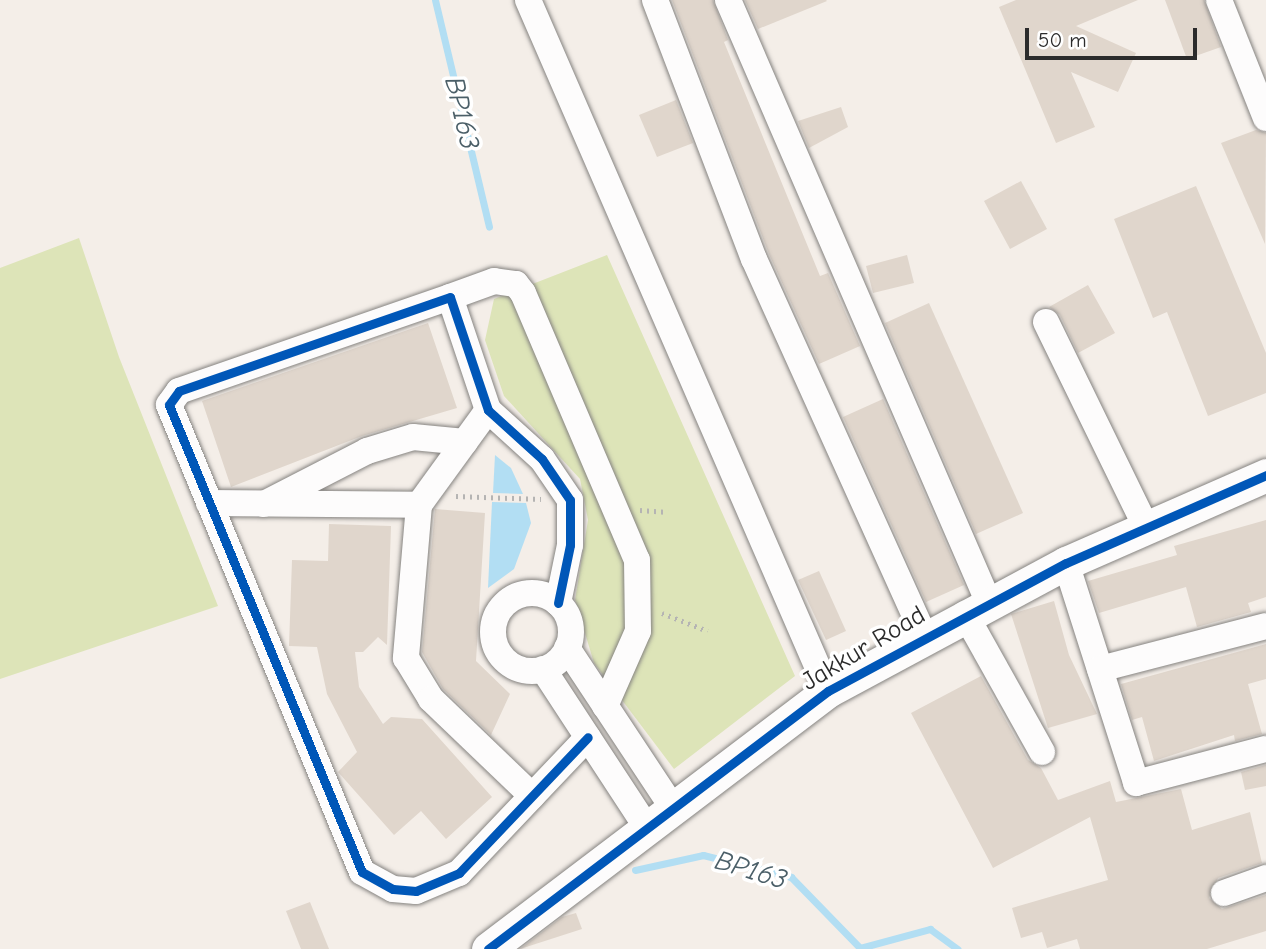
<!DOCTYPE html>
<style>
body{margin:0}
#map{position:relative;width:1266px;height:949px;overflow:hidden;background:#f4eee8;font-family:"Comic Neue",sans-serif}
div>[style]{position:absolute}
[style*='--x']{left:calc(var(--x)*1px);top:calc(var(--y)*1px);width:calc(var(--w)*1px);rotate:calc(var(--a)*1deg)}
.green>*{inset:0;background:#dde4b8}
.water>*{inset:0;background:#b2def3}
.stream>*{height:7px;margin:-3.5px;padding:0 3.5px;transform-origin:3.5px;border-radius:3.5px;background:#b2def3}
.building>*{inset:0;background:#e0d6cc}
.path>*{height:4.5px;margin-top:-2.25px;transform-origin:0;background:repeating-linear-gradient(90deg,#b5b4b3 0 2px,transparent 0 7px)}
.roads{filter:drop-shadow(0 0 2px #858380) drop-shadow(0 0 2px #858380)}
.minor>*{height:26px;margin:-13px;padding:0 13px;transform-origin:13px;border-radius:13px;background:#fdfcfc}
.minor>.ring{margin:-13px;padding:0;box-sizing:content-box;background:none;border:26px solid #fdfcfc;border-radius:50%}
.tertiary>*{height:33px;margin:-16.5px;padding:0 16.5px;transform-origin:16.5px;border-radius:16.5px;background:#fdfcfc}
.cycleway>*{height:9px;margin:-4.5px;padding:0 4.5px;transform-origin:4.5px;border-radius:4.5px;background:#0057b8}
span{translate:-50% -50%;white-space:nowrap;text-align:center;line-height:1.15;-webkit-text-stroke:7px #fff;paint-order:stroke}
.street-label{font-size:26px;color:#2b2b2b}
.water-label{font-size:28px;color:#4b5f68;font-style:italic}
.scale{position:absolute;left:1025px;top:28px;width:172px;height:32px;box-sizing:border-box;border:4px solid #2b2b2b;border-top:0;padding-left:9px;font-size:21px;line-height:24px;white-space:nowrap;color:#2b2b2b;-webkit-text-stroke:5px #fff;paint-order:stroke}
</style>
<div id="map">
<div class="green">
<div style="clip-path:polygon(79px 238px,119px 357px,218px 606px,0 679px,0 268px)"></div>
<div style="clip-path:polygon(607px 255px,795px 676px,674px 769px,594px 663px,575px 600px,588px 520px,580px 479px,504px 396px,485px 340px,494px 299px)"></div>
</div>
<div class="water">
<div style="clip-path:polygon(495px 455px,511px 468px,523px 494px,493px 493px)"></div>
<div style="clip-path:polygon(492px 502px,526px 503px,531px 523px,514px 569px,488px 588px)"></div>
</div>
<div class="stream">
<div style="--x:435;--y:0;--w:233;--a:76.6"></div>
<div style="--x:635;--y:870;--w:70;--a:-12.4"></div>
<div style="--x:703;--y:855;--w:91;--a:14"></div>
<div style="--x:791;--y:877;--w:99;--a:45.8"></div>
<div style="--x:860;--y:948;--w:73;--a:-15.2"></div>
<div style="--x:930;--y:929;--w:34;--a:36"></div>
</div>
<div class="building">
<div style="clip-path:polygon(672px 0,713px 0,728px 40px,724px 42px,820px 276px,828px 273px,860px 346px,819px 364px,769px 254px)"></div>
<div style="clip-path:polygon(745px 0,826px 0,827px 1px,758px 29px)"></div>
<div style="clip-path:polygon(1016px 0,1138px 0,1076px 26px,1136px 53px,1118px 92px,1071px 72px,1095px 127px,1056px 143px,999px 7px)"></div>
<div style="clip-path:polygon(1165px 0,1204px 0,1221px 47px,1187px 59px)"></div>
<div style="clip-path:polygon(676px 100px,693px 143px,657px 157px,639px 115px)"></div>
<div style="clip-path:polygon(841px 107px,848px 127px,809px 148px,798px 121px)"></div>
<div style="clip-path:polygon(1256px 130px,1266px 133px,1265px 244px,1221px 143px)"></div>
<div style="clip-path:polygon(1021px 181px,1047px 229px,1010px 249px,984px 201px)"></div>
<div style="clip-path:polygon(1196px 186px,1266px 353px,1266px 393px,1208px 416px,1167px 312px,1153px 318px,1114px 219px)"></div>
<div style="clip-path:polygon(907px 255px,914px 283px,873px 293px,866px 266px)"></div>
<div style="clip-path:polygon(1088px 285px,1115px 333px,1078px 353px,1060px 315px,1049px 307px)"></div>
<div style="clip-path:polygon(929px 303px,1023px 513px,976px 534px,885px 323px)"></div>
<div style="clip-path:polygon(428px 323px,457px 408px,362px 436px,231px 487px,202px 401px)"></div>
<div style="clip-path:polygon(883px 399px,964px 585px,926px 602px,843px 417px)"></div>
<div style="clip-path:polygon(435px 509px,485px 513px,476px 661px,510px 694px,491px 735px,443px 689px,422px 652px)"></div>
<div style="clip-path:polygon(1266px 520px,1266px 597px,1248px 603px,1251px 612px,1197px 627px,1186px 587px,1099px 613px,1088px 581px,1177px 555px,1174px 546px)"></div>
<div style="clip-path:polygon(329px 524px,391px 526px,387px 645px,378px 637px,363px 652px,355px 652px,359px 687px,383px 724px,391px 717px,422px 719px,492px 797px,446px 839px,421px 811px,394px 835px,338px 772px,357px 752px,327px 694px,317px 647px,289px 646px,292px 560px,328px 561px)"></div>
<div style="clip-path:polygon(819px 571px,846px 631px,826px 640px,798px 580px)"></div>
<div style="clip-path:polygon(1054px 601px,1069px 655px,1097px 714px,1048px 728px,1011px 614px)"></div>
<div style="clip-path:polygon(1266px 644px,1266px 679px,1248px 684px,1262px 734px,1235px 741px,1234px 735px,1154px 761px,1142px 717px,1132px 720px,1121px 684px)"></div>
<div style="clip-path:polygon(981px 676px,1028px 760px,1041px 768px,1058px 800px,1110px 781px,1116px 802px,1181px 789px,1192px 830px,1250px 812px,1262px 863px,1218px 878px,1209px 898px,1222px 909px,1266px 895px,1266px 931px,1207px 949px,1080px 949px,1077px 939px,1047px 948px,1042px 932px,1021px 938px,1012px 908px,1108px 880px,1090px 817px,993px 868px,911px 713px)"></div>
<div style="clip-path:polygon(1266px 765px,1266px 786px,1245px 790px,1241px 772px)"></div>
<div style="clip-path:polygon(310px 902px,329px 949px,301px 949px,286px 911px)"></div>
<div style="clip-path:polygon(576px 913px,582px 929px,520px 949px,562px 917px)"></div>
</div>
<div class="path">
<div style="--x:456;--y:496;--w:85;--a:2"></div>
<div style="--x:640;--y:510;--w:28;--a:4"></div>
<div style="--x:662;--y:613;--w:49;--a:21.4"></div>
</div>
<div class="roads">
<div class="minor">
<div style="--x:528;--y:0;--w:753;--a:66.53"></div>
<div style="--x:655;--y:0;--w:277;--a:69.1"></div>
<div style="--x:754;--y:259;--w:414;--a:65.7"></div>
<div style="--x:728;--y:0;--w:655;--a:66.61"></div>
<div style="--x:1219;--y:0;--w:127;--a:68.3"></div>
<div style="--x:450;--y:297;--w:47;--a:-20"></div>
<div style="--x:494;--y:281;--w:22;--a:8"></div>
<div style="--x:516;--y:284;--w:11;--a:52"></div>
<div style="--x:523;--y:293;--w:290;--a:66.9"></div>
<div style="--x:637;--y:560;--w:71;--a:89.2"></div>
<div style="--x:638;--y:631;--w:82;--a:113.7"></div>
<div style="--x:1046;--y:322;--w:228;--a:64"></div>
<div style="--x:488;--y:410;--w:117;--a:126"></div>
<div style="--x:419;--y:505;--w:154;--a:94.9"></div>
<div style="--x:406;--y:658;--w:48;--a:58.6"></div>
<div style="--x:431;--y:699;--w:140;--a:43.8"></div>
<div style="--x:209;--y:503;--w:210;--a:0.5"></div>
<div style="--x:264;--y:504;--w:116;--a:-27.2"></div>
<div style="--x:367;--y:451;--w:48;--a:-16.9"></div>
<div style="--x:413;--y:437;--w:52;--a:5.5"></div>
<div style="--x:1066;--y:563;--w:231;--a:72.3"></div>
<div style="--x:1136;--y:783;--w:134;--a:-14.7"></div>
<div class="ring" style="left:493px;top:593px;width:52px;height:52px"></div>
<div style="--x:558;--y:603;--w:59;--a:-78.3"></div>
<div style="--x:570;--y:545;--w:45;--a:-90"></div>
<div style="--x:570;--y:500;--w:50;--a:-124.3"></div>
<div style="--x:542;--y:459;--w:73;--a:-137.8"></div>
<div style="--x:488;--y:410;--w:119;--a:-108.6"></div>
<div style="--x:450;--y:297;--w:287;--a:160.9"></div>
<div style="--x:179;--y:391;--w:17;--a:126"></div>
<div style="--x:169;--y:405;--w:505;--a:67.55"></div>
<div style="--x:362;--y:872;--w:35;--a:29"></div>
<div style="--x:393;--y:889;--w:23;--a:5"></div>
<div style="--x:416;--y:891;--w:47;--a:-22.7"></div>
<div style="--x:459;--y:873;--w:187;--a:-46.5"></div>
<div style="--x:965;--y:614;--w:158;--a:60.8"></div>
<div style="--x:567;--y:648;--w:192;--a:56.5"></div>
<div style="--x:543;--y:669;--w:190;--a:56.8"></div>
<div style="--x:1100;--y:669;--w:171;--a:-14.5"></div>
<div style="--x:1224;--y:893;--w:45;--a:-19.7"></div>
</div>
<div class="tertiary">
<div style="--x:488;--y:949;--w:427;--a:-37.2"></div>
<div style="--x:828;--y:691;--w:270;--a:-28.3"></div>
<div style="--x:1066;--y:563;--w:219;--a:-23.7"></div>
</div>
</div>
<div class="cycleway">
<div style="--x:558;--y:603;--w:59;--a:-78.3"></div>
<div style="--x:570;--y:545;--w:45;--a:-90"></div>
<div style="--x:570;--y:500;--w:50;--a:-124.3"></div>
<div style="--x:542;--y:459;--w:73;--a:-137.8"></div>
<div style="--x:488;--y:410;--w:119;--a:-108.6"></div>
<div style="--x:450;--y:297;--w:287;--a:160.9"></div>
<div style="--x:179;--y:391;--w:17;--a:126"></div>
<div style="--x:169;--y:405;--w:505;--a:67.55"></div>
<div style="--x:362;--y:872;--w:35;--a:29"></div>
<div style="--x:393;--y:889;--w:23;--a:5"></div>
<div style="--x:416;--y:891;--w:47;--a:-22.7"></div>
<div style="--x:459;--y:873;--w:187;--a:-46.5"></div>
<div style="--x:488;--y:949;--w:427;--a:-37.2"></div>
<div style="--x:828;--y:691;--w:270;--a:-28.3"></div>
<div style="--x:1066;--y:563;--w:219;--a:-23.7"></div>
</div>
<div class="street-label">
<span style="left:864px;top:649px;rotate:-31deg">Jakkur Road</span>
</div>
<div class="water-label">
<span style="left:462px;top:113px;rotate:77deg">BP163</span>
<span style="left:751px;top:870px;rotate:17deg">BP163</span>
</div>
<div class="scale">50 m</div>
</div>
